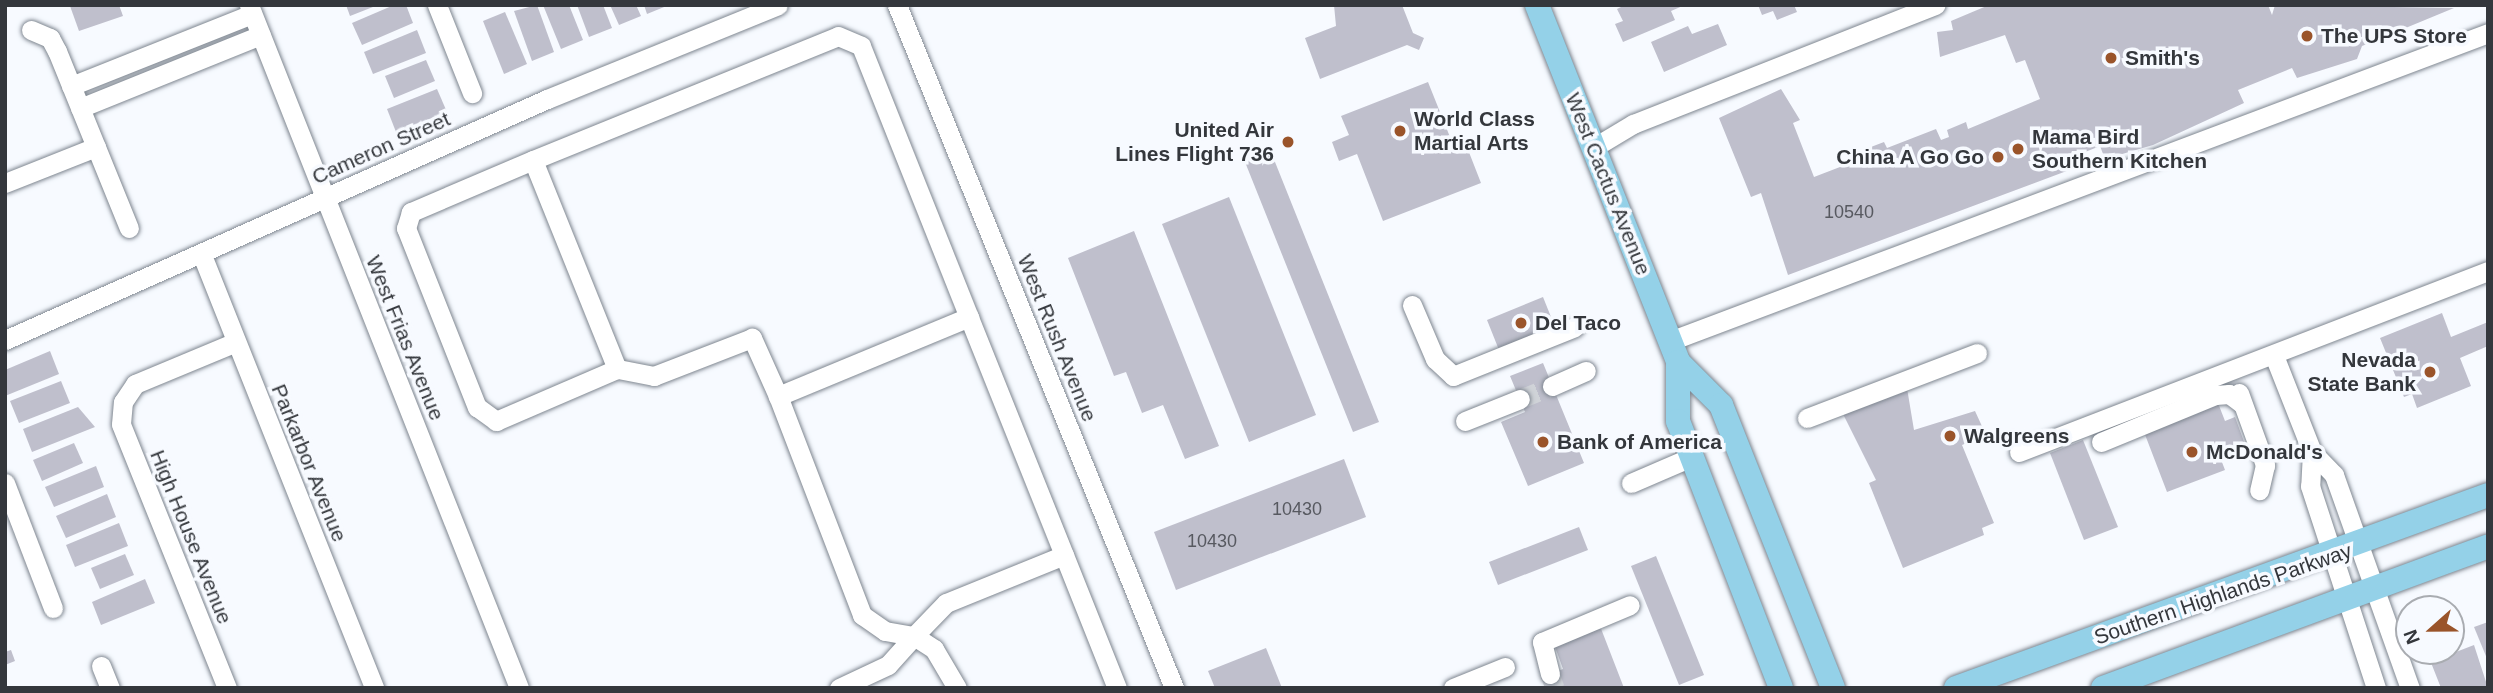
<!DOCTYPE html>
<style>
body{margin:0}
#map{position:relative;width:2493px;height:693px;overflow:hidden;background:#f7faff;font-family:Helvetica,sans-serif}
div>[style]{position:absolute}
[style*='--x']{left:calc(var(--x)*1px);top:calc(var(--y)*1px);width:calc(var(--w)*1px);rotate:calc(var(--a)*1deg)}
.building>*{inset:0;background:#bfbfcc}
.minor-tunnel>*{height:19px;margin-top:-9.5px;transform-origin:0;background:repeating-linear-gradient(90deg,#d0d3d8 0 19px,transparent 0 29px)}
.roads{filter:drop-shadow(0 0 2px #7e8690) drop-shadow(0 0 2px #7e8690)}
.minor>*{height:19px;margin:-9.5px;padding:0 9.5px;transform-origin:9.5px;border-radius:9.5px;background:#fff}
.major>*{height:24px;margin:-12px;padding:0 12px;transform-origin:12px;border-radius:12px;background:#94d1e8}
.dots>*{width:19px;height:19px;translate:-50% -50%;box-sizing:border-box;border:4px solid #f7faff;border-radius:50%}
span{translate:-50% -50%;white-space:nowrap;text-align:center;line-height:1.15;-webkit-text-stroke:7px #f7faff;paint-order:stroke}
.number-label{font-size:18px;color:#575960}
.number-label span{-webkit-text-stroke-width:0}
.poi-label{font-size:21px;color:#34373c;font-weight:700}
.left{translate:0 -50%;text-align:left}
.right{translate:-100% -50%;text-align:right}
.street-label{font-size:21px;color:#34373c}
.frame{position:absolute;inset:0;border:7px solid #34373c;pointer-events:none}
.north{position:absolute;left:2395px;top:595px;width:70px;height:70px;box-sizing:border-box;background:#f7faff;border:2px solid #a9acb1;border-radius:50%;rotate:249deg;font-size:19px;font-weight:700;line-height:28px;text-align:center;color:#34373c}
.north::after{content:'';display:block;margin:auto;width:24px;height:32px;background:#9a542a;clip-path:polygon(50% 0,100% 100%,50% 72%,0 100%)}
</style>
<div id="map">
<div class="building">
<div style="clip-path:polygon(119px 5px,123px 16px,79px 31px,70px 6px)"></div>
<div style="clip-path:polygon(346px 5px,378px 5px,350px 16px)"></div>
<div style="clip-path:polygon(394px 5px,406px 5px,413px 23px,362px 45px,352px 23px)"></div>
<div style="clip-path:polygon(537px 5px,554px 52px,532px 61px,514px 11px)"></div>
<div style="clip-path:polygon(543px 5px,569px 5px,583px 40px,561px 49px)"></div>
<div style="clip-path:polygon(577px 5px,603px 5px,612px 28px,589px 37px)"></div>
<div style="clip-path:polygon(610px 5px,636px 5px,641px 16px,619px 25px)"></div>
<div style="clip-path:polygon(644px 5px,669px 5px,647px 14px)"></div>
<div style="clip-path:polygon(1334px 5px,1402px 5px,1413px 33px,1424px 38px,1419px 50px,1407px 45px,1320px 79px,1305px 38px,1336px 26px)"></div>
<div style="clip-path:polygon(1625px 5px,1685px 5px,1671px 11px,1675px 20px,1623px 42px,1615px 24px,1623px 21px,1617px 9px)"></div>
<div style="clip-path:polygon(1758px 5px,1794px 5px,1797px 12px,1777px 20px,1773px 11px,1762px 15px)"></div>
<div style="clip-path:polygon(1989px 5px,2268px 5px,2272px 15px,2275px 5px,2454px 8px,2362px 46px,2357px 59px,2297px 78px,2292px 68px,2238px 90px,2244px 103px,2153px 145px,2105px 159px,2100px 146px,2068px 159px,2072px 169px,1788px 275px,1761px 193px,1751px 197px,1719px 118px,1781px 89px,1800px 120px,1793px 123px,1814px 177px,1866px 157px,1863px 150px,1884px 142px,1887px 148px,1936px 129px,1941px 140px,1949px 137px,1947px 130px,1966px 122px,1968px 129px,2040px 99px,2025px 60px,2016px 63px,2005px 35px,1940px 57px,1937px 32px,1953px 30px,1951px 21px)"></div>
<div style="clip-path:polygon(505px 12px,527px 64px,504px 74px,483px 21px)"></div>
<div style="clip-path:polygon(1718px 24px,1727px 45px,1664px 72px,1651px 42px,1688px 26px,1692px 34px)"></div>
<div style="clip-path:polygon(417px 30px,426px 53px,373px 74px,364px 52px)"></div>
<div style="clip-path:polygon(426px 60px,435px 81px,394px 98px,385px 76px)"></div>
<div style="clip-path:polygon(1428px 82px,1454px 147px,1465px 142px,1481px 183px,1383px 221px,1357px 154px,1339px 161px,1332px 142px,1349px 135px,1341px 116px)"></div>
<div style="clip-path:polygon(437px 89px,447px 112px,396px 132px,387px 109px)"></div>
<div style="clip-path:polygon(1271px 152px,1379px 422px,1353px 432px,1245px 162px)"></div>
<div style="clip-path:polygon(1229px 197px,1316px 415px,1249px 442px,1162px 224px)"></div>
<div style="clip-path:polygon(1134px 231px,1219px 446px,1185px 459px,1163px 405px,1142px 413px,1126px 372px,1114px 376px,1068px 258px)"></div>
<div style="clip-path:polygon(1543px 297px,1555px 327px,1499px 350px,1487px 320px)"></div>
<div style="clip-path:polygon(2442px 313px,2451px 337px,2488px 322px,2488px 346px,2460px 358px,2471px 386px,2417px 408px,2412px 394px,2404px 397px,2380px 338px)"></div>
<div style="clip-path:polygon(50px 351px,59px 374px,5px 396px,5px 370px)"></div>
<div style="clip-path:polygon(1543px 363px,1584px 463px,1528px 486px,1501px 422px,1525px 412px,1510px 376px)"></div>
<div style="clip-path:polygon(61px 381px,70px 403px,19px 423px,10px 401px)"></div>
<div style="clip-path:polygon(1907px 388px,1914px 430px,1975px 411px,1986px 435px,1962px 445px,1994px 523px,1982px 528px,1984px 535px,1903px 568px,1869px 483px,1876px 480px,1843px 414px)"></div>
<div style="clip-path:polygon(2218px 403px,2225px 421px,2235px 417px,2246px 447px,2220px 457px,2225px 470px,2167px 492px,2144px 432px)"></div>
<div style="clip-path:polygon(78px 407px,95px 427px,32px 452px,23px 429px)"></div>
<div style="clip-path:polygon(2083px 440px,2118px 527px,2084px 540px,2050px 453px)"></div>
<div style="clip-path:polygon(74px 443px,83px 463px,42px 481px,33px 460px)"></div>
<div style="clip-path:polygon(1344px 459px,1366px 517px,1176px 590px,1154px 532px)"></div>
<div style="clip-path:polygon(96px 466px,104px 487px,54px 507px,45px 487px)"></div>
<div style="clip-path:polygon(107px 494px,116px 517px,66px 538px,56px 516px)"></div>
<div style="clip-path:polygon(119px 523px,128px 546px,75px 567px,66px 545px)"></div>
<div style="clip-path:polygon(1579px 527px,1588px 550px,1498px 585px,1489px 562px)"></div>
<div style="clip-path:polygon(125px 554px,134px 575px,100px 589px,91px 568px)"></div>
<div style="clip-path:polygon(1656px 556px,1704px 675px,1679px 685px,1631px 566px)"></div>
<div style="clip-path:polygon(145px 579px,155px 603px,101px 625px,92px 602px)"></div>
<div style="clip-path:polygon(2488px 622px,2488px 661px,2474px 627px)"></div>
<div style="clip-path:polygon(1600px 626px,1624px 688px,1546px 688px,1542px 677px,1563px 669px,1554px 644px)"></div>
<div style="clip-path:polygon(2474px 645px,2488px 688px,2441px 688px,2428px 655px,2441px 651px,2443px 657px)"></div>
<div style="clip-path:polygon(1266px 648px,1282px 688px,1215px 688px,1208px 671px)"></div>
<div style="clip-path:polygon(11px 650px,15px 661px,5px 665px,5px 652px)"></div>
</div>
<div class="minor-tunnel">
<div style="--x:1520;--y:399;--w:35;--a:-22"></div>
<div style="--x:1550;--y:674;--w:15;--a:70"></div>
</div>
<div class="roads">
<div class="minor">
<div style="--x:249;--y:5;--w:734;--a:68.43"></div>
<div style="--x:437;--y:5;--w:95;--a:68.3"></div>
<div style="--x:897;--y:5;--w:737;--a:67.92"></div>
<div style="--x:31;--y:30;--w:21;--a:23"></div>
<div style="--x:50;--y:38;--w:15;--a:62"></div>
<div style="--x:57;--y:51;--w:191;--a:67.9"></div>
<div style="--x:71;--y:86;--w:195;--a:-21.7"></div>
<div style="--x:80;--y:108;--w:195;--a:-22"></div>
<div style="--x:1593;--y:148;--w:47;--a:-31"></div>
<div style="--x:1633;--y:124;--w:325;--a:-21.5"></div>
<div style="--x:533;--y:160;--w:133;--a:156.9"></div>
<div style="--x:411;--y:212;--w:17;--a:107"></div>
<div style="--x:406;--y:228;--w:193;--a:68.4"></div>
<div style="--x:477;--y:407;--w:24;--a:36"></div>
<div style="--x:496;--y:421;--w:132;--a:-23.3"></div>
<div style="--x:5;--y:183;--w:98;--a:-21.6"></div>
<div style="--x:202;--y:255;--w:466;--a:68.3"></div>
<div style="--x:1412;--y:305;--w:59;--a:66.9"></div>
<div style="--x:1435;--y:359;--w:25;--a:43"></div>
<div style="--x:1453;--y:376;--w:131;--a:-21.9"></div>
<div style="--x:5;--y:340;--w:593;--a:-23.97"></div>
<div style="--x:547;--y:99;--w:249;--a:-22.1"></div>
<div style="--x:1670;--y:341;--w:874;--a:-20.63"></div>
<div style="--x:2275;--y:358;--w:101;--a:68.5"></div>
<div style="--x:2312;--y:452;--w:32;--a:46"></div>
<div style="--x:2334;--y:475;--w:226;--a:70.4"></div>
<div style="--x:1552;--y:386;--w:37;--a:-24"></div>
<div style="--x:2239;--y:393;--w:77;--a:70.1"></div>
<div style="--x:2265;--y:465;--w:26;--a:103"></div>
<div style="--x:778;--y:396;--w:64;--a:-114.1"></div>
<div style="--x:752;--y:338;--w:105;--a:158.8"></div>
<div style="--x:654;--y:376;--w:38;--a:-169"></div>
<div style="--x:617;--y:369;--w:225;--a:-111.9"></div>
<div style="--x:533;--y:160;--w:329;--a:-22.1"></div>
<div style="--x:838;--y:36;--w:25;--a:23"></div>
<div style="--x:861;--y:46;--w:292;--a:68.3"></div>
<div style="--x:1807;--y:418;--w:182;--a:-20.9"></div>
<div style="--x:1465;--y:421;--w:59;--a:-21.8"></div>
<div style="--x:2101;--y:442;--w:123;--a:-22.4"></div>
<div style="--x:2215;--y:395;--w:14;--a:-4"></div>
<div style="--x:2229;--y:394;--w:15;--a:37"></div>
<div style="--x:2019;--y:452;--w:503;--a:-21.1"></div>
<div style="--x:2312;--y:452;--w:34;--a:93"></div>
<div style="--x:2310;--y:486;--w:213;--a:71.9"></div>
<div style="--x:5;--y:483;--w:134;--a:69"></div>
<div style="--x:1631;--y:483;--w:65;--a:-23.4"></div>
<div style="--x:1064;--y:555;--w:256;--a:-111.8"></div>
<div style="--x:969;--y:317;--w:207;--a:157.5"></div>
<div style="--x:778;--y:396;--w:235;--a:69"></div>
<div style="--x:862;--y:615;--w:28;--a:35"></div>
<div style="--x:885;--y:631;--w:29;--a:10"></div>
<div style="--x:914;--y:636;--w:46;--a:-45.9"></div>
<div style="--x:946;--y:603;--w:127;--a:-22.1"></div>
<div style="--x:1064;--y:555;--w:143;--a:68.3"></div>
<div style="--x:101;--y:666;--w:24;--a:68"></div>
<div style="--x:1550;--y:674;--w:33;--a:-104"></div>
<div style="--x:1542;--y:642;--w:95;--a:-22.8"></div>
<div style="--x:227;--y:688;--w:284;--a:-111.9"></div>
<div style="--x:121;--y:424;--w:22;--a:-85"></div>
<div style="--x:123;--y:402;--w:22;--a:-56"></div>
<div style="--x:135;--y:384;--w:109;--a:-22.6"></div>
<div style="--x:839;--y:688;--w:54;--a:-25.1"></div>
<div style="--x:888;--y:665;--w:39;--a:-48"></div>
<div style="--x:914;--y:636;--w:24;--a:33"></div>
<div style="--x:934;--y:649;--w:45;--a:59.5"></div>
<div style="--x:1453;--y:688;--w:56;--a:-22"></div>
</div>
<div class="major">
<div style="--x:1537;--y:5;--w:384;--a:68.4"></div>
<div style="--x:1678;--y:362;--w:59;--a:90"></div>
<div style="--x:1678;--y:421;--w:286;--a:68.9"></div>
<div style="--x:1678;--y:362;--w:61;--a:45"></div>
<div style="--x:1721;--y:405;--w:304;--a:68.4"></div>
<div style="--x:1956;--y:688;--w:566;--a:-19.94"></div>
<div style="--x:2103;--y:688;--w:410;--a:-20.2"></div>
</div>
</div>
<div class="dots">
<div style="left:2307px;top:36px;background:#9a542a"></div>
<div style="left:2111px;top:58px;background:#9a542a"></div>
<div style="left:1400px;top:131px;background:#9a542a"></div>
<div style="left:1288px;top:142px;background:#9a542a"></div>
<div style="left:2018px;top:149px;background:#9a542a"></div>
<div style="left:1998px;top:157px;background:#9a542a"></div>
<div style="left:1521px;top:323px;background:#9a542a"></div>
<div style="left:2430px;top:372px;background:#9a542a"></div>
<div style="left:1950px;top:436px;background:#9a542a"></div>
<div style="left:1543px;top:442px;background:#9a542a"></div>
<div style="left:2192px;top:452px;background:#9a542a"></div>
</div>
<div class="number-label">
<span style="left:1849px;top:212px">10540</span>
<span style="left:1297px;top:509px">10430</span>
<span style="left:1212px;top:541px">10430</span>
</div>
<div class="poi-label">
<span class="left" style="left:2321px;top:36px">The UPS Store</span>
<span class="left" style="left:2125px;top:58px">Smith's</span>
<span class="left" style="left:1414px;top:131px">World Class<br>Martial Arts</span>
<span class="right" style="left:1274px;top:142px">United Air<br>Lines Flight 736</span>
<span class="left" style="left:2032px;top:149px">Mama Bird<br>Southern Kitchen</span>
<span class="right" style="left:1984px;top:157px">China A Go Go</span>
<span class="left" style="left:1535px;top:323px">Del Taco</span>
<span class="right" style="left:2416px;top:372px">Nevada<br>State Bank</span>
<span class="left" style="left:1964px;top:436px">Walgreens</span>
<span class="left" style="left:1557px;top:442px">Bank of America</span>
<span class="left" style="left:2206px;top:452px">McDonald's</span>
</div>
<div class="street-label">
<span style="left:381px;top:148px;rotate:-24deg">Cameron Street</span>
<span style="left:1608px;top:184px;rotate:68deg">West Cactus Avenue</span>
<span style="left:405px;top:338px;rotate:68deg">West Frias Avenue</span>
<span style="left:1057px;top:338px;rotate:68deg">West Rush Avenue</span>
<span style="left:309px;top:463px;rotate:68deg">Parkarbor Avenue</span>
<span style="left:191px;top:537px;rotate:68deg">High House Avenue</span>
<span style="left:2223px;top:594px;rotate:-19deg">Southern Highlands Parkway</span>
</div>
<div class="frame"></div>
<div class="north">N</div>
</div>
